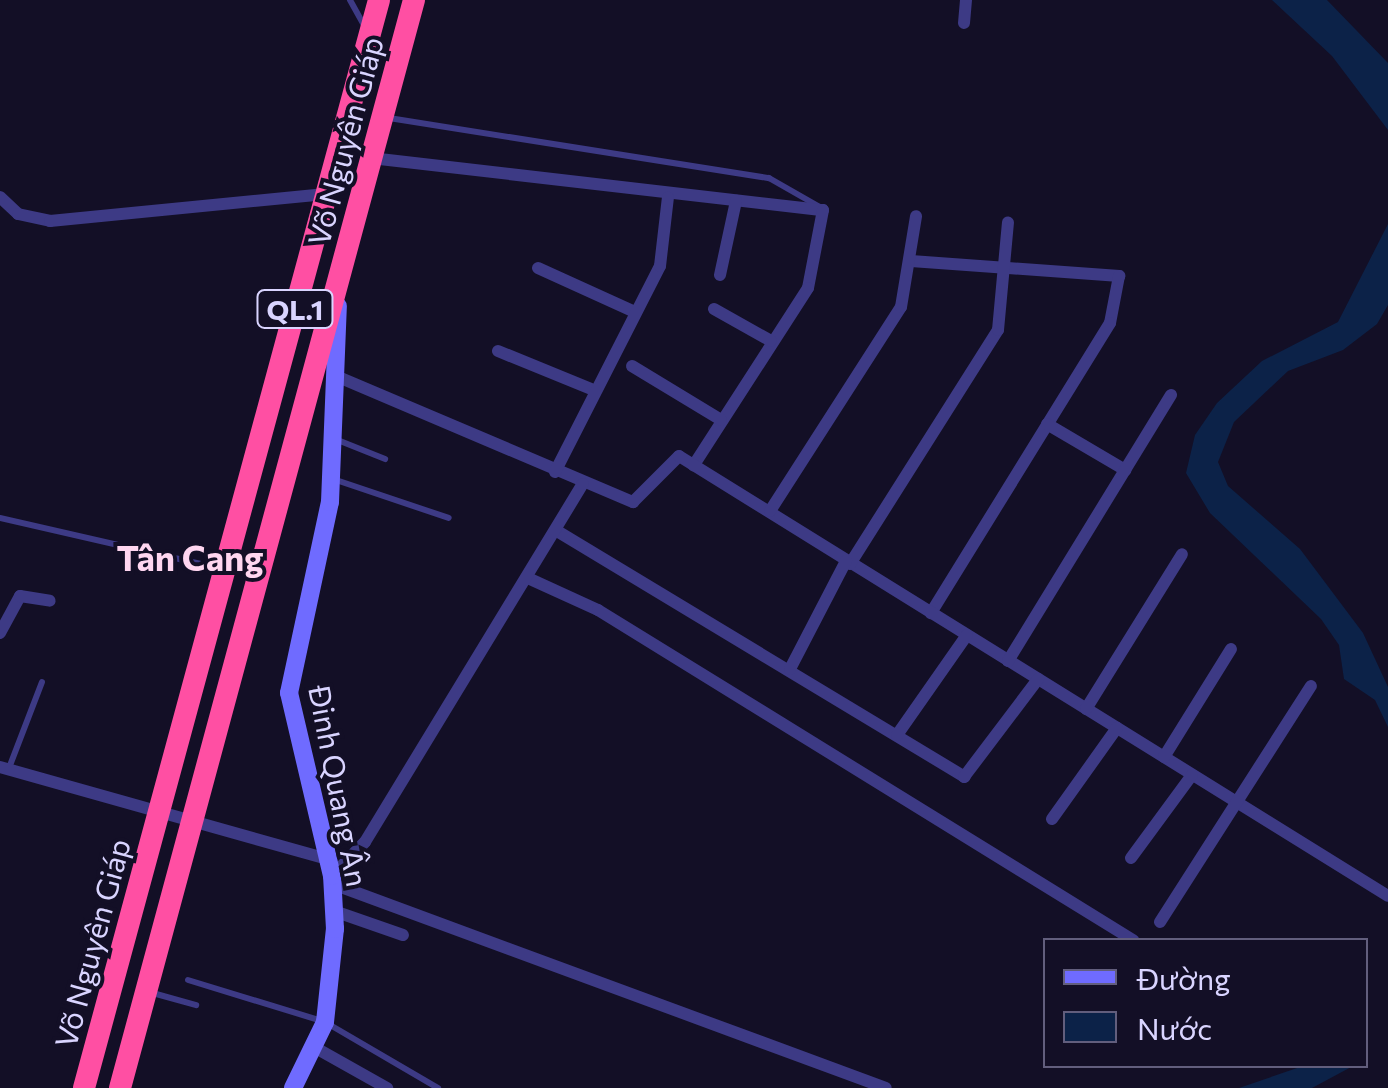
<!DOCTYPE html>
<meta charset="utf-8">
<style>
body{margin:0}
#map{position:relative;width:1388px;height:1088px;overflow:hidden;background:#130f26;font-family:Commissioner,sans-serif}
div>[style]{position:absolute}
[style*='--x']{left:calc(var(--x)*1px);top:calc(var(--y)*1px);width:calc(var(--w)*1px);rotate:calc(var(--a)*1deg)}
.water>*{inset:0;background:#0c2248}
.lane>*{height:6px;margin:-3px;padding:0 3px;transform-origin:3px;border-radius:3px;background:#3d3a85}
.street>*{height:12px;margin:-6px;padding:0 6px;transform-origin:6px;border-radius:6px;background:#3d3a85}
.secondary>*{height:18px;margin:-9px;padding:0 9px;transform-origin:9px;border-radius:9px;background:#6f6bff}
.highway>*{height:22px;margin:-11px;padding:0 11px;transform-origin:11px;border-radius:11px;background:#ff4fa3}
span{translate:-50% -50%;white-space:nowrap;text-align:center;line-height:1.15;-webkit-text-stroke:8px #130f26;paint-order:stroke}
.shield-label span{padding:2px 8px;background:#130f26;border:2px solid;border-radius:8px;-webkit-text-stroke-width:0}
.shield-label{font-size:28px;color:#d9d4ff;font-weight:700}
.street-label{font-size:30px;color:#d9d4ff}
.quarter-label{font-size:35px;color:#ffd6f0;font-weight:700}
.legend{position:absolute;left:1043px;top:938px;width:325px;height:130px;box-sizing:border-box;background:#130f26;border:2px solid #625e7d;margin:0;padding:12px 18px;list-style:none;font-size:30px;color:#d9d4ff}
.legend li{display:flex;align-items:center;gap:20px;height:50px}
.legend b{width:50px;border:2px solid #625e7d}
</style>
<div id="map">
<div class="water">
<div style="clip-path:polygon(1272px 0,1327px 0,1388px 63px,1388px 130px,1332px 56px)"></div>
<div style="clip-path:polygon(1388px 224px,1388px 305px,1377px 324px,1343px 350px,1288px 371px,1234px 422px,1218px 462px,1228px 486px,1300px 549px,1363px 633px,1388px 687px,1388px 727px,1375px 700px,1344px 679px,1339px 645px,1321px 619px,1210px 513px,1186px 473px,1195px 435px,1217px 403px,1262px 361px,1338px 322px)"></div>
<div style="clip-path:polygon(1303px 1066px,1353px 1066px,1312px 1088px,1239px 1088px)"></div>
</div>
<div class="lane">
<div style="--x:350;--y:0;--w:31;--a:61"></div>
<div style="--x:389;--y:118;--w:385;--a:9"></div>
<div style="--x:769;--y:178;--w:56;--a:29.7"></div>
<div style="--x:335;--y:439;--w:54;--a:21.8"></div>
<div style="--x:333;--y:479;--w:122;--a:18.6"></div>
<div style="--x:0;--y:518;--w:224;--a:12.9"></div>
<div style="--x:9;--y:768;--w:92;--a:-69"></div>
<div style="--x:188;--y:980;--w:143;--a:17"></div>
<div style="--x:325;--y:1022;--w:131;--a:30.3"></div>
<div style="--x:149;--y:992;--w:49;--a:15.5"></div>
</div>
<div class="street">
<div style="--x:964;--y:23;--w:23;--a:-85"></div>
<div style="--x:371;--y:158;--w:455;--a:6.6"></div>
<div style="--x:823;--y:210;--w:79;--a:100.9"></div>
<div style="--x:808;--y:288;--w:211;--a:122.8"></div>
<div style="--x:0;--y:197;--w:25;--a:43"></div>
<div style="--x:18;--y:214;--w:33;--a:12"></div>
<div style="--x:50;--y:221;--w:277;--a:-5.6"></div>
<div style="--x:911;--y:261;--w:209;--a:4.1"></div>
<div style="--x:1119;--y:276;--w:48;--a:100.8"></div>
<div style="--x:1110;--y:323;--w:341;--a:121.7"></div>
<div style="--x:538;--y:268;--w:107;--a:24.4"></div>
<div style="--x:720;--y:275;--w:76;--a:-77.8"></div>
<div style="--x:714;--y:309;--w:65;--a:29.3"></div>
<div style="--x:498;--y:351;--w:100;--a:22.2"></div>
<div style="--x:632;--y:366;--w:104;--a:31.2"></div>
<div style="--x:336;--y:376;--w:323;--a:23"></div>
<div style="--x:633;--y:502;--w:65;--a:-45"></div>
<div style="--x:679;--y:456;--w:834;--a:31.82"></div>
<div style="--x:1047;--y:424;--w:91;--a:30.5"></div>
<div style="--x:555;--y:472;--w:231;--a:-63"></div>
<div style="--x:660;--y:266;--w:69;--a:-83.4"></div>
<div style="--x:770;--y:511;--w:242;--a:-57.3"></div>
<div style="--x:901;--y:307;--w:92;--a:-80.6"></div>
<div style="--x:557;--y:531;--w:476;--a:31.1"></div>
<div style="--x:964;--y:777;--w:123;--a:-52.9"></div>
<div style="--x:850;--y:564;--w:277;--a:-57.7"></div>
<div style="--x:998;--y:330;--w:108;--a:-84.7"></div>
<div style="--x:530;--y:579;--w:75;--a:24.5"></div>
<div style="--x:598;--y:610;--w:629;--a:31.67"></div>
<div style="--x:0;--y:633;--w:42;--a:-61.6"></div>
<div style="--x:20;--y:596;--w:30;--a:9"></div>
<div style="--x:1008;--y:661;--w:312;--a:-58.5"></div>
<div style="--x:790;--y:669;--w:122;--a:-62.6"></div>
<div style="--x:1086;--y:709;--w:182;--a:-58.2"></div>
<div style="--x:897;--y:735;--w:122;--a:-55"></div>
<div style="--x:1164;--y:757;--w:127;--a:-58.2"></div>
<div style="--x:0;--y:767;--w:341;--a:15.7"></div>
<div style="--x:1052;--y:819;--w:112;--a:-54.5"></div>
<div style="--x:1131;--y:858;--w:103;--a:-53.7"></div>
<div style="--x:332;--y:876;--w:47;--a:-45.9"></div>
<div style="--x:365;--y:842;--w:419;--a:-58.7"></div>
<div style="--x:333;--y:884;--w:589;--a:20.25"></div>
<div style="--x:334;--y:911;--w:73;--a:19.2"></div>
<div style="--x:1160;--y:922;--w:280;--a:-57.4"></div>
<div style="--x:314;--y:1047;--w:84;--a:29.3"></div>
</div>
<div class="secondary">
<div style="--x:293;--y:1088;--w:73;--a:-64.1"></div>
<div style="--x:325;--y:1022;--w:94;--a:-83.9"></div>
<div style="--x:335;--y:929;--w:53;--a:-93.2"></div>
<div style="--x:332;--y:876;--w:188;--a:-103.2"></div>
<div style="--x:289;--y:693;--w:195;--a:-77.9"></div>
<div style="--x:330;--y:502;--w:196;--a:-87.7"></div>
</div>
<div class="highway">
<div style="--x:84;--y:1088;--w:1127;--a:-74.83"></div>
<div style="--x:120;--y:1088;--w:1127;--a:-74.88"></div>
</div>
<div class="shield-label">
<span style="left:295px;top:309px">QL.1</span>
</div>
<div class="street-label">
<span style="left:345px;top:141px;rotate:-75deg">Võ Nguyên Giáp</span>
<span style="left:339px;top:786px;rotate:79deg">Đinh Quang Ân</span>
<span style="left:92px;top:943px;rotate:-75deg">Võ Nguyên Giáp</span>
</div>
<div class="quarter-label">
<span style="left:190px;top:557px">Tân Cang</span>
</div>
<ul class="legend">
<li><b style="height:12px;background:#6f6bff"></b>Đường</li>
<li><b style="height:28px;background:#0c2248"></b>Nước</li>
</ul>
</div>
